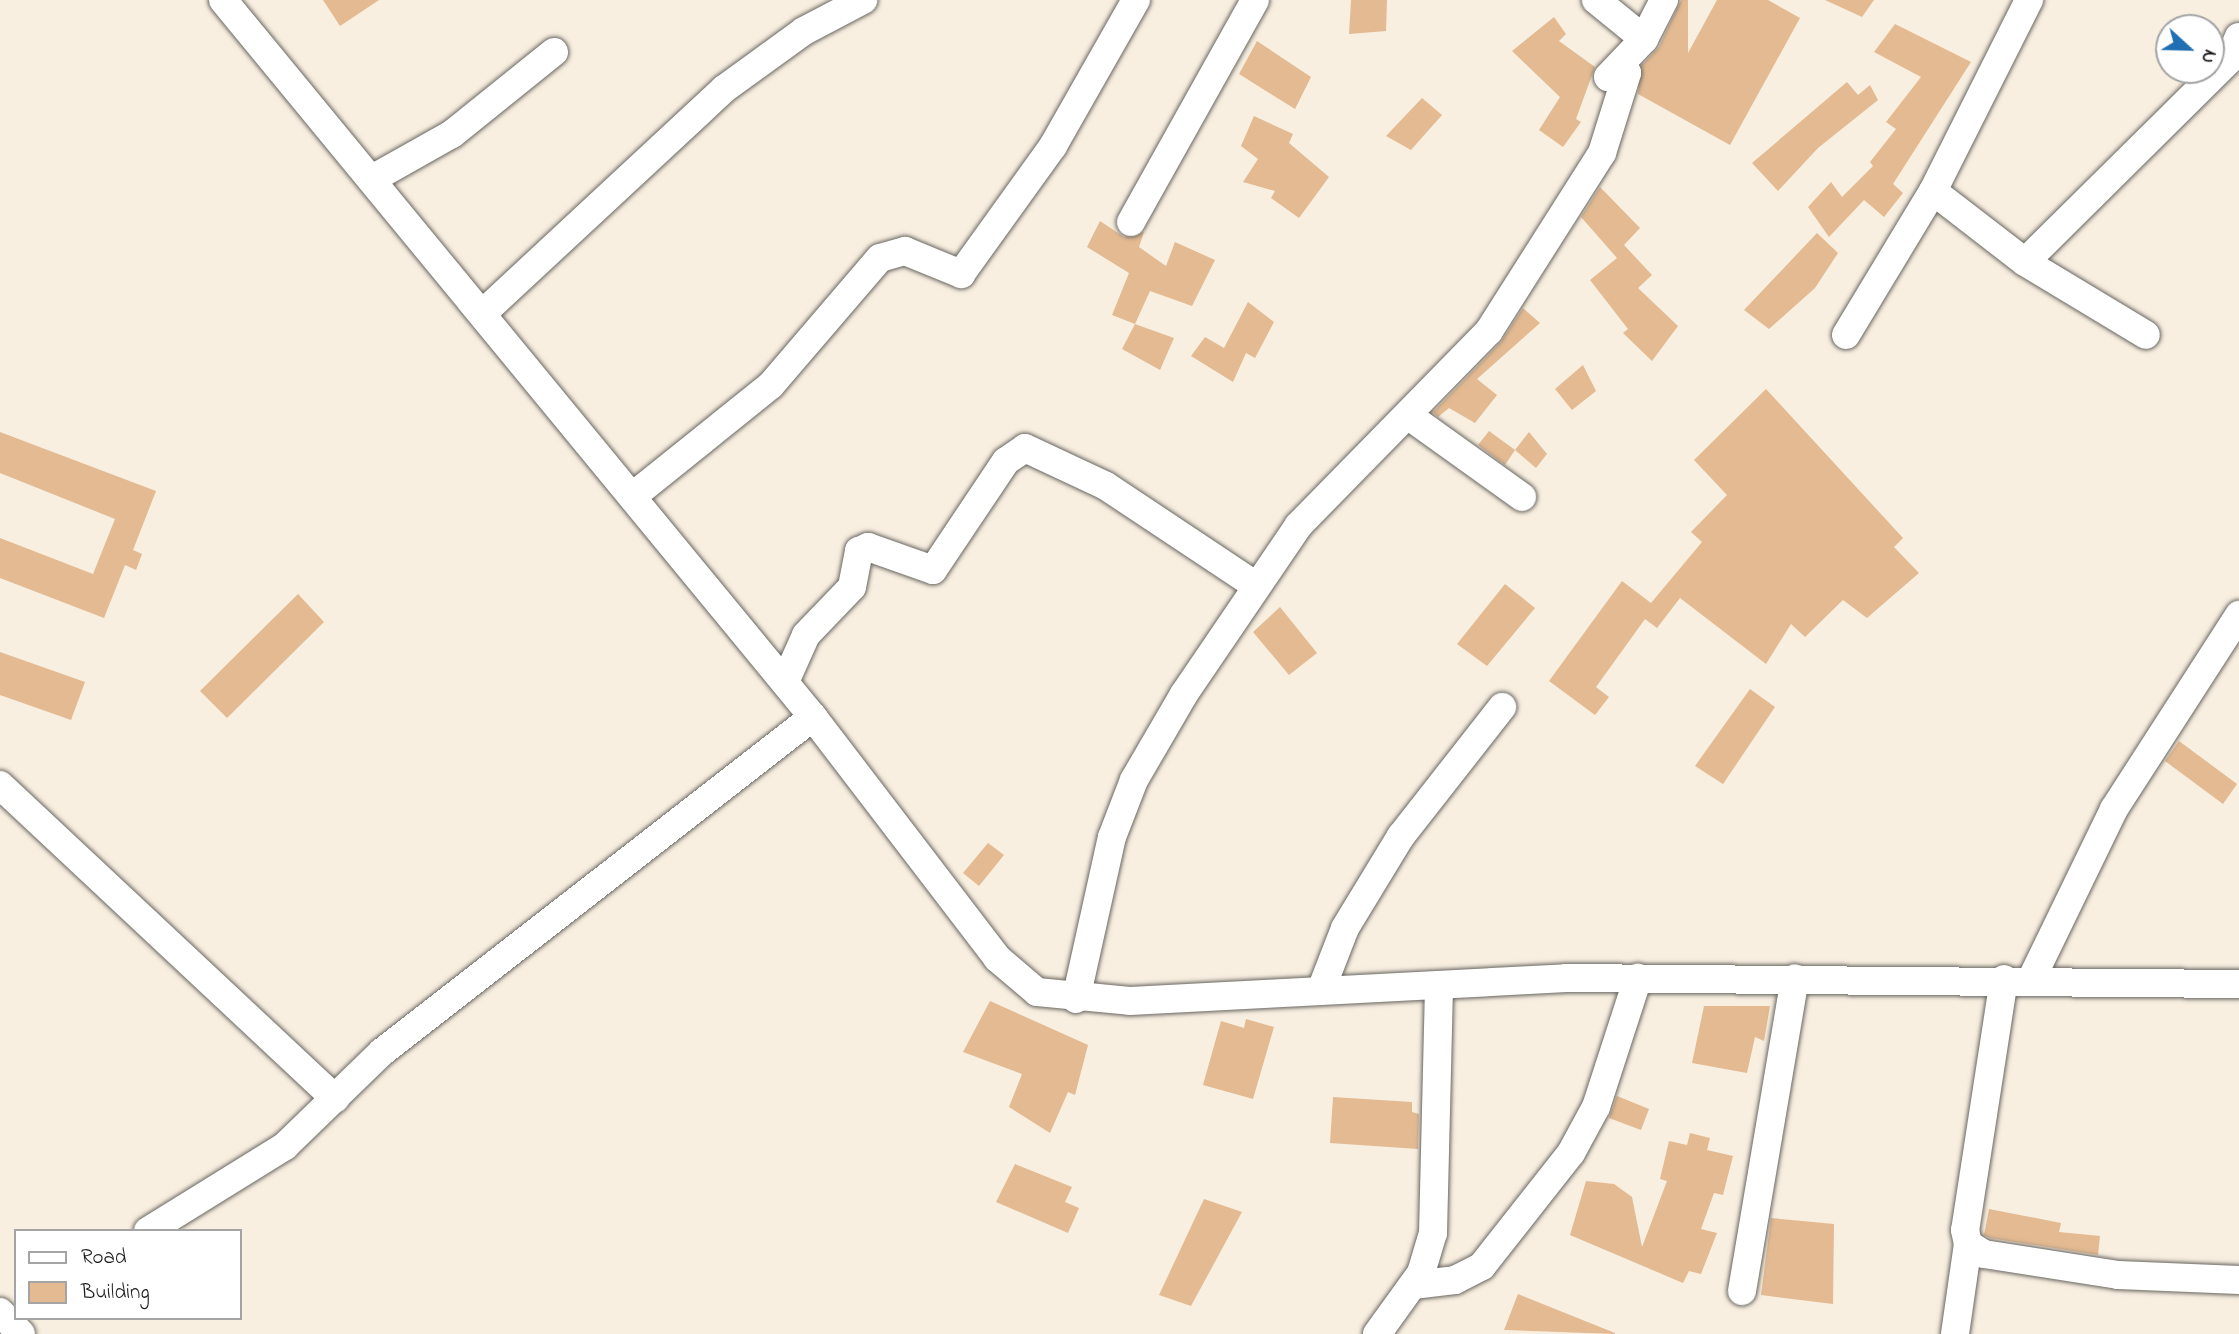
<!DOCTYPE html>
<style>
body{margin:0}
#map{position:relative;width:2239px;height:1334px;overflow:hidden;background:#f8efe0;font-family:"Indie Flower",sans-serif}
div>[style]{position:absolute}
[style*='--x']{left:calc(var(--x)*1px);top:calc(var(--y)*1px);width:calc(var(--w)*1px);rotate:calc(var(--a)*1deg)}
.building>*{inset:0;background:#e3ba92}
.roads{filter:drop-shadow(0 0 2px #696661) drop-shadow(0 0 2px #696661)}
.minor>*{height:28px;margin:-14px;padding:0 14px;transform-origin:14px;border-radius:14px;background:#fff}
span{translate:-50% -50%;white-space:nowrap;text-align:center;line-height:1.15;-webkit-text-stroke:5px #fff;paint-order:stroke}
.legend{position:absolute;left:14px;top:1229px;width:228px;height:91px;box-sizing:border-box;background:#fff;border:2px solid #a4a4a4;margin:0;padding:9px 12px;list-style:none;font-size:21px;color:#1c1c1c}
.legend li{display:flex;align-items:center;gap:14px;height:35px}
.legend b{width:35px;border:2px solid #a4a4a4}
.north{position:absolute;left:2155px;top:14px;width:70px;height:70px;box-sizing:border-box;background:#fff;border:2px solid #a4a4a4;border-radius:50%;rotate:112deg;font-size:19px;font-weight:700;line-height:28px;text-align:center;color:#1c1c1c}
.north::after{content:'';display:block;margin:auto;width:24px;height:32px;background:#1f6fb2;clip-path:polygon(50% 0,100% 100%,50% 72%,0 100%)}
</style>
<div id="map">
<div class="building">
<div style="clip-path:polygon(323px 0,379px 0,340px 26px)"></div>
<div style="clip-path:polygon(1351px 0,1387px 0,1386px 31px,1349px 34px)"></div>
<div style="clip-path:polygon(1681px 0,1688px 0,1688px 53px,1717px 0,1768px 0,1800px 18px,1730px 145px,1638px 94px,1641px 66px,1659px 47px)"></div>
<div style="clip-path:polygon(1825px 0,1874px 0,1862px 17px)"></div>
<div style="clip-path:polygon(1554px 17px,1566px 34px,1559px 41px,1595px 67px,1576px 119px,1581px 122px,1563px 147px,1539px 130px,1560px 97px,1512px 51px)"></div>
<div style="clip-path:polygon(1895px 24px,1971px 62px,1893px 184px,1903px 193px,1884px 217px,1864px 200px,1829px 237px,1808px 207px,1831px 182px,1842px 197px,1873px 166px,1870px 162px,1896px 129px,1886px 122px,1921px 77px,1874px 52px)"></div>
<div style="clip-path:polygon(1257px 41px,1311px 77px,1295px 109px,1239px 74px)"></div>
<div style="clip-path:polygon(1847px 82px,1858px 95px,1870px 85px,1878px 100px,1818px 148px,1778px 191px,1752px 163px)"></div>
<div style="clip-path:polygon(1422px 98px,1442px 115px,1411px 150px,1386px 136px)"></div>
<div style="clip-path:polygon(1254px 116px,1293px 134px,1289px 143px,1329px 177px,1299px 218px,1271px 198px,1275px 191px,1243px 182px,1258px 159px,1241px 146px)"></div>
<div style="clip-path:polygon(1600px 187px,1640px 228px,1624px 245px,1652px 275px,1638px 288px,1678px 326px,1652px 361px,1623px 333px,1628px 329px,1590px 280px,1617px 258px,1581px 217px)"></div>
<div style="clip-path:polygon(1100px 221px,1124px 237px,1144px 232px,1139px 247px,1166px 266px,1175px 242px,1215px 260px,1192px 306px,1150px 291px,1135px 324px,1112px 315px,1129px 273px,1087px 247px)"></div>
<div style="clip-path:polygon(1817px 233px,1838px 253px,1815px 288px,1769px 329px,1744px 310px)"></div>
<div style="clip-path:polygon(1248px 302px,1274px 322px,1255px 358px,1246px 353px,1233px 382px,1191px 356px,1205px 337px,1224px 348px)"></div>
<div style="clip-path:polygon(1523px 308px,1540px 323px,1477px 379px,1497px 395px,1475px 423px,1449px 408px,1438px 417px,1433px 412px,1501px 342px)"></div>
<div style="clip-path:polygon(1135px 324px,1174px 338px,1160px 370px,1122px 349px)"></div>
<div style="clip-path:polygon(1583px 365px,1596px 391px,1572px 410px,1555px 389px)"></div>
<div style="clip-path:polygon(1766px 389px,1903px 538px,1894px 547px,1919px 573px,1867px 618px,1843px 600px,1805px 637px,1791px 624px,1766px 664px,1680px 598px,1657px 628px,1645px 619px,1596px 687px,1609px 697px,1595px 715px,1549px 681px,1622px 581px,1651px 603px,1702px 542px,1691px 532px,1727px 495px,1694px 460px)"></div>
<div style="clip-path:polygon(1489px 431px,1515px 450px,1505px 465px,1478px 445px)"></div>
<div style="clip-path:polygon(0 432px,156px 491px,133px 550px,142px 554px,136px 570px,125px 565px,104px 618px,0 578px,0 538px,93px 574px,115px 519px,0 473px)"></div>
<div style="clip-path:polygon(1529px 432px,1547px 454px,1536px 468px,1515px 450px)"></div>
<div style="clip-path:polygon(1505px 584px,1535px 608px,1487px 666px,1457px 644px)"></div>
<div style="clip-path:polygon(298px 594px,324px 622px,227px 718px,200px 691px)"></div>
<div style="clip-path:polygon(1280px 607px,1317px 653px,1289px 675px,1253px 632px)"></div>
<div style="clip-path:polygon(0 652px,85px 682px,71px 720px,0 695px)"></div>
<div style="clip-path:polygon(1750px 689px,1775px 707px,1723px 784px,1695px 766px)"></div>
<div style="clip-path:polygon(2179px 741px,2237px 784px,2223px 804px,2165px 761px)"></div>
<div style="clip-path:polygon(988px 843px,1004px 855px,979px 886px,963px 873px)"></div>
<div style="clip-path:polygon(990px 1001px,1088px 1045px,1075px 1095px,1068px 1092px,1050px 1133px,1009px 1107px,1022px 1074px,963px 1052px)"></div>
<div style="clip-path:polygon(1704px 1006px,1770px 1006px,1764px 1041px,1755px 1037px,1747px 1073px,1692px 1063px)"></div>
<div style="clip-path:polygon(1246px 1019px,1274px 1027px,1253px 1099px,1203px 1085px,1221px 1021px,1244px 1028px)"></div>
<div style="clip-path:polygon(1617px 1096px,1649px 1109px,1641px 1130px,1609px 1118px)"></div>
<div style="clip-path:polygon(1333px 1097px,1412px 1102px,1412px 1112px,1419px 1114px,1418px 1149px,1330px 1143px)"></div>
<div style="clip-path:polygon(1690px 1133px,1710px 1138px,1707px 1150px,1733px 1156px,1723px 1195px,1714px 1193px,1701px 1229px,1717px 1233px,1701px 1274px,1689px 1271px,1683px 1283px,1570px 1235px,1586px 1181px,1614px 1184px,1632px 1197px,1642px 1247px,1667px 1181px,1660px 1179px,1669px 1141px,1687px 1145px)"></div>
<div style="clip-path:polygon(1015px 1164px,1072px 1187px,1065px 1202px,1079px 1208px,1068px 1233px,996px 1202px)"></div>
<div style="clip-path:polygon(1204px 1199px,1242px 1212px,1191px 1306px,1159px 1295px)"></div>
<div style="clip-path:polygon(1989px 1209px,2061px 1223px,2059px 1232px,2100px 1236px,2098px 1255px,1990px 1238px,1984px 1235px)"></div>
<div style="clip-path:polygon(1771px 1218px,1834px 1224px,1833px 1304px,1761px 1295px)"></div>
<div style="clip-path:polygon(1518px 1294px,1615px 1333px,1615px 1334px,1504px 1330px)"></div>
</div>
<div class="roads">
<div class="minor">
<div style="--x:223;--y:0;--w:929;--a:50.55"></div>
<div style="--x:813;--y:717;--w:303;--a:52.6"></div>
<div style="--x:997;--y:958;--w:52;--a:40.4"></div>
<div style="--x:1037;--y:992;--w:93;--a:5.5"></div>
<div style="--x:1130;--y:1001;--w:437;--a:-3"></div>
<div style="--x:1566;--y:978;--w:673;--a:0.51"></div>
<div style="--x:1596;--y:0;--w:62;--a:39.1"></div>
<div style="--x:372;--y:179;--w:92;--a:-29.4"></div>
<div style="--x:452;--y:134;--w:131;--a:-38.8"></div>
<div style="--x:1933;--y:191;--w:116;--a:37.7"></div>
<div style="--x:2025;--y:262;--w:141;--a:31.1"></div>
<div style="--x:1131;--y:222;--w:254;--a:-60.8"></div>
<div style="--x:2025;--y:262;--w:287;--a:-44.7"></div>
<div style="--x:2229;--y:60;--w:25;--a:-67"></div>
<div style="--x:483;--y:313;--w:329;--a:-42.9"></div>
<div style="--x:724;--y:89;--w:99;--a:-35.9"></div>
<div style="--x:804;--y:31;--w:67;--a:-27.7"></div>
<div style="--x:1846;--y:335;--w:168;--a:-58.9"></div>
<div style="--x:1933;--y:191;--w:214;--a:-63.3"></div>
<div style="--x:1409;--y:416;--w:139;--a:35.6"></div>
<div style="--x:633;--y:496;--w:177;--a:-38.8"></div>
<div style="--x:771;--y:385;--w:167;--a:-49.4"></div>
<div style="--x:880;--y:258;--w:26;--a:-16"></div>
<div style="--x:905;--y:251;--w:61;--a:22.3"></div>
<div style="--x:961;--y:274;--w:158;--a:-54.3"></div>
<div style="--x:1053;--y:146;--w:168;--a:-60.4"></div>
<div style="--x:785;--y:682;--w:51;--a:-65.9"></div>
<div style="--x:806;--y:635;--w:66;--a:-46.2"></div>
<div style="--x:852;--y:587;--w:37;--a:-79"></div>
<div style="--x:859;--y:551;--w:10;--a:-24"></div>
<div style="--x:868;--y:547;--w:69;--a:19.5"></div>
<div style="--x:933;--y:570;--w:131;--a:-56.2"></div>
<div style="--x:1006;--y:461;--w:23;--a:-34"></div>
<div style="--x:1025;--y:448;--w:89;--a:25.1"></div>
<div style="--x:1106;--y:486;--w:179;--a:33.6"></div>
<div style="--x:0;--y:785;--w:459;--a:43.1"></div>
<div style="--x:2004;--y:979;--w:254;--a:98.8"></div>
<div style="--x:1965;--y:1230;--w:14;--a:78"></div>
<div style="--x:1968;--y:1244;--w:19;--a:32"></div>
<div style="--x:1984;--y:1254;--w:136;--a:8.9"></div>
<div style="--x:2118;--y:1275;--w:121;--a:2.4"></div>
<div style="--x:2031;--y:980;--w:190;--a:-64.1"></div>
<div style="--x:2114;--y:809;--w:231;--a:-57.2"></div>
<div style="--x:1321;--y:990;--w:66;--a:-68.8"></div>
<div style="--x:1345;--y:928;--w:108;--a:-58.7"></div>
<div style="--x:1401;--y:836;--w:164;--a:-51.9"></div>
<div style="--x:1076;--y:999;--w:166;--a:-77.5"></div>
<div style="--x:1112;--y:837;--w:61;--a:-68.9"></div>
<div style="--x:1134;--y:780;--w:99;--a:-59.8"></div>
<div style="--x:1184;--y:694;--w:203;--a:-55.8"></div>
<div style="--x:1298;--y:526;--w:273;--a:-45.6"></div>
<div style="--x:1489;--y:331;--w:211;--a:-57.6"></div>
<div style="--x:1602;--y:153;--w:84;--a:-72.6"></div>
<div style="--x:1627;--y:73;--w:19;--a:168"></div>
<div style="--x:1608;--y:77;--w:52;--a:-46.5"></div>
<div style="--x:1644;--y:39;--w:44;--a:-62.9"></div>
<div style="--x:148;--y:1231;--w:161;--a:-31.8"></div>
<div style="--x:285;--y:1146;--w:135;--a:-44.1"></div>
<div style="--x:382;--y:1052;--w:546;--a:-37.86"></div>
<div style="--x:1413;--y:1285;--w:42;--a:-6.8"></div>
<div style="--x:1455;--y:1280;--w:30;--a:-27"></div>
<div style="--x:1482;--y:1266;--w:144;--a:-51.8"></div>
<div style="--x:1571;--y:1153;--w:52;--a:-61.5"></div>
<div style="--x:1596;--y:1107;--w:136;--a:-72"></div>
<div style="--x:1742;--y:1291;--w:317;--a:-80.4"></div>
<div style="--x:0;--y:1312;--w:30;--a:46"></div>
<div style="--x:1377;--y:1334;--w:75;--a:-54.2"></div>
<div style="--x:1421;--y:1273;--w:42;--a:-73.3"></div>
<div style="--x:1433;--y:1233;--w:247;--a:-88.6"></div>
<div style="--x:1955;--y:1334;--w:91;--a:-81.8"></div>
</div>
</div>
<ul class="legend">
<li><b style="height:9px;background:#fff"></b>Road</li>
<li><b style="height:19px;background:#e3ba92"></b>Building</li>
</ul>
<div class="north">N</div>
</div>
